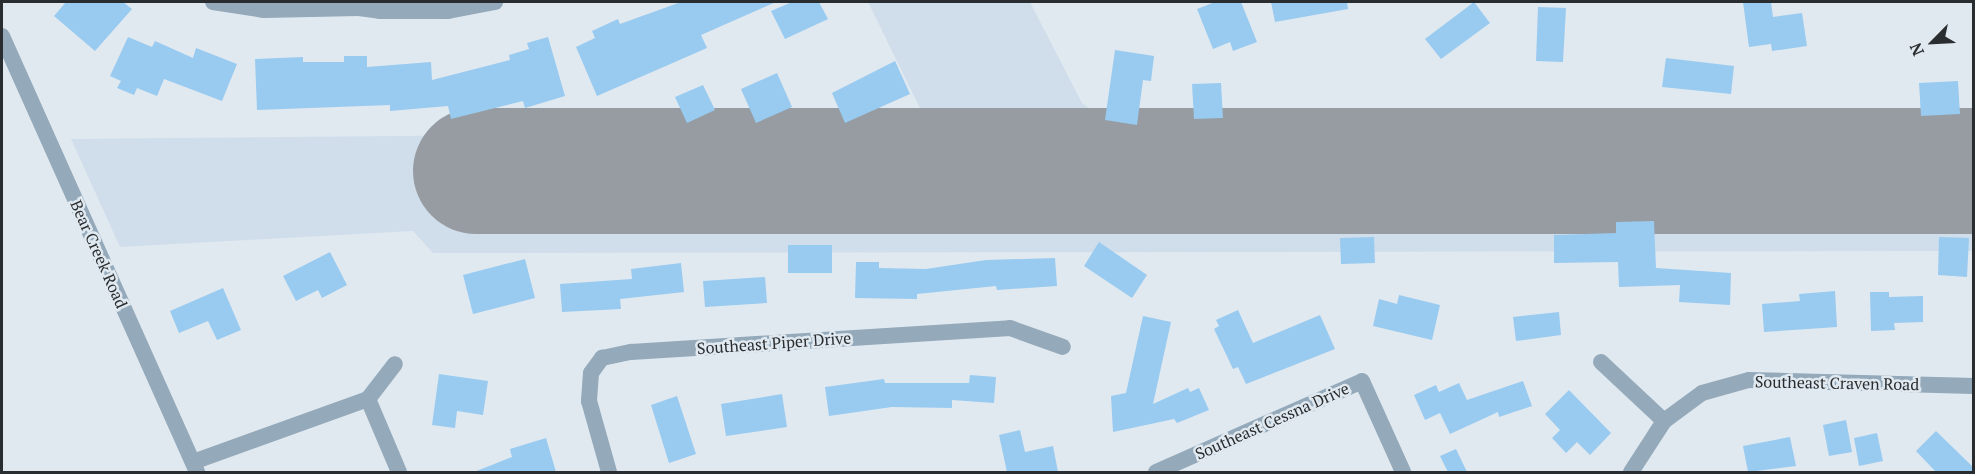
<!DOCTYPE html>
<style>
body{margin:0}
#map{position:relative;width:1975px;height:474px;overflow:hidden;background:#e0e9f0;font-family:"PT Serif",serif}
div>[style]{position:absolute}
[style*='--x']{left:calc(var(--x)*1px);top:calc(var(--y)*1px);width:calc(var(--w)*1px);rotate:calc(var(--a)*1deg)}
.built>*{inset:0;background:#d0deeb}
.runway>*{height:126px;margin:-63px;padding:0 63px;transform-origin:63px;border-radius:63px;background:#969ca1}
.building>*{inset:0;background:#99caf0}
.minor>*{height:16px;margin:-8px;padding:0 8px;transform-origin:8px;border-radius:8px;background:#94a9ba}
.tertiary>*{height:16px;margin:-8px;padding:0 8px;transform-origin:8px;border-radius:8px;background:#94a9ba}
span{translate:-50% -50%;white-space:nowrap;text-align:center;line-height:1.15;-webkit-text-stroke:5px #e0e9f0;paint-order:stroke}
.street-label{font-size:16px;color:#2a2d2f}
.frame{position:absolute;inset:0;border:3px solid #2a2d2f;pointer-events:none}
.north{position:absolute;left:1903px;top:12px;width:60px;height:60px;-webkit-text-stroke:4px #e0e9f0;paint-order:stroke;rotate:246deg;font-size:16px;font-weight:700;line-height:24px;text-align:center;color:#2a2d2f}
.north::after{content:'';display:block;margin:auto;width:21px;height:27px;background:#2a2d2f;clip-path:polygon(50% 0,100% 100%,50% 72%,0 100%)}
</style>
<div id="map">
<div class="built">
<div style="clip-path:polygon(868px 2px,1030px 2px,1082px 103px,1107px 122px,1130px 128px,1973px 129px,1973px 251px,433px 253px,413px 231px,120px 247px,71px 139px,931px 131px)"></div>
</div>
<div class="runway">
<div style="--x:476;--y:171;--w:1498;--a:0"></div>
</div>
<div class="building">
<div style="clip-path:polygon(66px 2px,123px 2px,132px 9px,95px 51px,54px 16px)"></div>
<div style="clip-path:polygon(681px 2px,776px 2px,701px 35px,707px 48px,597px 96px,576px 47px,595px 38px,592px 31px,618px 19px,620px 24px)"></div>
<div style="clip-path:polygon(792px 2px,819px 2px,828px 19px,785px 39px,771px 11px)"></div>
<div style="clip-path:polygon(1215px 2px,1241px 2px,1257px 42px,1233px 51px,1230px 42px,1213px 49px,1197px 9px)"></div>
<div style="clip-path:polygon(1271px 2px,1347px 2px,1348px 9px,1275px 22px)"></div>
<div style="clip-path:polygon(1474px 2px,1490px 23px,1441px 59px,1425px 39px)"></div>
<div style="clip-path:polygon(1743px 2px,1771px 2px,1773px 17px,1802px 13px,1807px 46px,1772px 51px,1771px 44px,1749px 47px)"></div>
<div style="clip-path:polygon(1538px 7px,1566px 8px,1563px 62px,1536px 61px)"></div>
<div style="clip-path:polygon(128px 37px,152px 47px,155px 41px,193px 58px,196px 48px,237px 64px,222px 101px,164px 79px,157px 96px,137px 88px,134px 95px,117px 88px,121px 81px,110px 76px)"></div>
<div style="clip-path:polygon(548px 37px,565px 96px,525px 108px,523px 101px,451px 119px,448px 106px,390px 111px,390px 105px,257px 110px,255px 59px,303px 57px,303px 62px,344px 62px,344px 56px,367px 56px,367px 67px,431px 62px,432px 80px,510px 60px,509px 55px,529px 49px,527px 43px)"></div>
<div style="clip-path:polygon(1115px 50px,1154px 56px,1151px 81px,1143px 80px,1137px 125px,1105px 120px)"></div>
<div style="clip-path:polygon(1666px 58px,1734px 66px,1731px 94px,1662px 87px)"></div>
<div style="clip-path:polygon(895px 61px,910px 94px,845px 123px,832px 93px)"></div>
<div style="clip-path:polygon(777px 73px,792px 107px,756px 123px,741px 89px)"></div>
<div style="clip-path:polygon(1958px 81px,1960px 114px,1921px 116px,1919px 83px)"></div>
<div style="clip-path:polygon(1221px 83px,1223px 118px,1194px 119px,1192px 84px)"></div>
<div style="clip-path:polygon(703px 85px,715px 110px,687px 123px,675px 97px)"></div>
<div style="clip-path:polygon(1654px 221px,1656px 268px,1731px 273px,1730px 305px,1679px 302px,1680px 285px,1619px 287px,1618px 262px,1554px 263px,1554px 235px,1616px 233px,1616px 222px)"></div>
<div style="clip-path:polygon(1374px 237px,1375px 263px,1341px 264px,1340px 238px)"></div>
<div style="clip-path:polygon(1939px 237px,1969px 238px,1967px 277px,1938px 275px)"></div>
<div style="clip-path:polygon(1099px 242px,1147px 275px,1132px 298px,1084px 266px)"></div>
<div style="clip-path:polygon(788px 245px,832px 245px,832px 273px,788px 273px)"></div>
<div style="clip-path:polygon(330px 252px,347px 285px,322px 298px,318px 290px,296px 301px,283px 276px)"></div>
<div style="clip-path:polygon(1055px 258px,1057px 286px,997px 290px,996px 286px,917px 294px,917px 299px,855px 298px,856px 262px,879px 262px,879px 268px,926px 269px,986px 260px)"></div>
<div style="clip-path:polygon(525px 259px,535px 298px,473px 314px,463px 275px)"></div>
<div style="clip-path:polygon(681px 263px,684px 292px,620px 299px,621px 309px,562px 312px,560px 284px,632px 279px,631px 269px)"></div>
<div style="clip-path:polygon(765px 277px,767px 303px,705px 307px,703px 281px)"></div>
<div style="clip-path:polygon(223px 288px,241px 330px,217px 340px,208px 321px,179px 333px,170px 311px)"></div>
<div style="clip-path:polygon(1835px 291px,1837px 327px,1764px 332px,1762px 304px,1800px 301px,1799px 294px)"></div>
<div style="clip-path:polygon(1870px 292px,1889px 292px,1889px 297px,1923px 296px,1923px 322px,1894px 323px,1895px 330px,1871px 331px)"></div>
<div style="clip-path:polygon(1399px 295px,1440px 305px,1432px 340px,1373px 326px,1379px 299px,1397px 304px)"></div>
<div style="clip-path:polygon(1238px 310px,1253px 343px,1320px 315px,1335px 349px,1246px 384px,1238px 367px,1233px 369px,1214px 329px,1219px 326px,1216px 320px)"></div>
<div style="clip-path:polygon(1559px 312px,1561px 335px,1516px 341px,1513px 317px)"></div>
<div style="clip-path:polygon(1143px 316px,1171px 322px,1153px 404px,1188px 388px,1190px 392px,1199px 388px,1209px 410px,1177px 423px,1174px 419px,1113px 432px,1111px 396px,1126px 393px)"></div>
<div style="clip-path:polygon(439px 374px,488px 381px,483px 415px,457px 411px,455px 428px,432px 425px)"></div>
<div style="clip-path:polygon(970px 375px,996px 377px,994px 403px,952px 400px,952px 408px,892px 407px,829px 416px,825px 387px,884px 379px,885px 383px,969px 383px)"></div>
<div style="clip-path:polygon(1523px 381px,1532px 406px,1499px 417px,1498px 412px,1450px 434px,1440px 413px,1425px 420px,1414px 395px,1436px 385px,1439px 392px,1459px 383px,1467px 400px)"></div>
<div style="clip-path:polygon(1569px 390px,1611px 433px,1590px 455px,1577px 442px,1566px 453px,1552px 438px,1560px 430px,1545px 414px)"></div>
<div style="clip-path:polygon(782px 394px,787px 427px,726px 436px,721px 404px)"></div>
<div style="clip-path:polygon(677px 396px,696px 454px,669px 463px,651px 405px)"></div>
<div style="clip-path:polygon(1846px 420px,1852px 452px,1829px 456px,1823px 425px)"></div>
<div style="clip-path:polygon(1020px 430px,1025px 452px,1053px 446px,1058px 472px,1007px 472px,999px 435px)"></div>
<div style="clip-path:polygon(1936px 431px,1974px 468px,1974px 472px,1936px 472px,1916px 451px)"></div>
<div style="clip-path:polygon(1877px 433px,1883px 461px,1859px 466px,1854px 438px)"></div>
<div style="clip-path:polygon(1790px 437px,1796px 466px,1748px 472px,1743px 446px)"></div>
<div style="clip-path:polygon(546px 438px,556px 472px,474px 472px,512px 457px,510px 449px)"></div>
<div style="clip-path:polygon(1456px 449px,1467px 472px,1448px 472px,1440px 456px)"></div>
</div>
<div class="minor">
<div style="--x:213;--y:2;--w:52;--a:8.9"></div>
<div style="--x:264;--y:10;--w:95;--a:-1.2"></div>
<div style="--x:359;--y:8;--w:21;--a:8"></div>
<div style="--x:380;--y:11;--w:68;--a:0"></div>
<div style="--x:448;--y:11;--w:48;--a:-10.8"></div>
<div style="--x:1601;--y:362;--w:86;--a:43.1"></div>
<div style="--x:368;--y:399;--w:79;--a:67"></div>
<div style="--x:193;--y:462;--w:186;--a:-19.8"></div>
<div style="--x:368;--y:399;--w:44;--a:-52.4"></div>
<div style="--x:609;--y:472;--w:74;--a:-105.7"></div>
<div style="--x:589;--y:401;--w:28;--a:-86"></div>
<div style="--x:591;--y:373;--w:19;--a:-54"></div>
<div style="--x:602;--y:358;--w:30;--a:-12"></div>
<div style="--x:631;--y:352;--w:380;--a:-3.6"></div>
<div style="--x:1010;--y:328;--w:56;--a:19.7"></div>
<div style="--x:1156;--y:472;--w:225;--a:-23.8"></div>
<div style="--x:1362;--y:381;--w:100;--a:65.7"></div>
<div style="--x:1631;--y:472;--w:61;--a:-57.1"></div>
<div style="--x:1664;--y:421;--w:47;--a:-36.4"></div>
<div style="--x:1702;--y:393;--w:49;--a:-15.5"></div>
<div style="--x:1749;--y:380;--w:225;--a:1.5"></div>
</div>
<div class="tertiary">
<div style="--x:2;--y:36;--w:478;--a:65.9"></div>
</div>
<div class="street-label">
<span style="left:99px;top:254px;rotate:66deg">Bear Creek Road</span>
<span style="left:774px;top:343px;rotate:-4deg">Southeast Piper Drive</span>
<span style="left:1837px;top:383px;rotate:1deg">Southeast Craven Road</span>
<span style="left:1272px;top:421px;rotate:-24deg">Southeast Cessna Drive</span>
</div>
<div class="frame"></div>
<div class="north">N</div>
</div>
